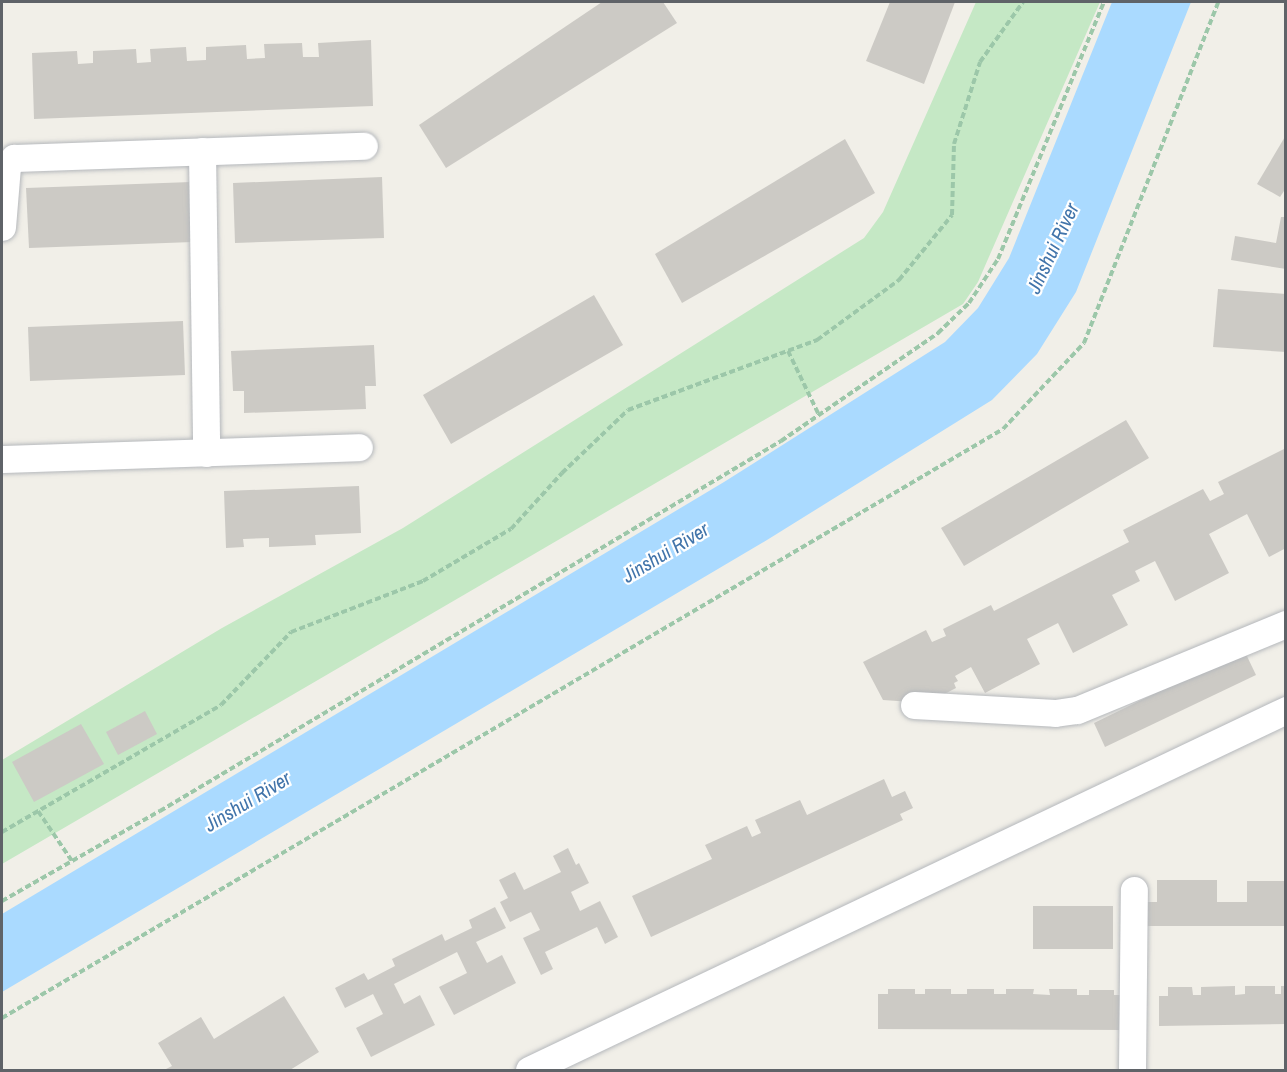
<!DOCTYPE html>
<style>
body{margin:0}
#map{position:relative;width:1287px;height:1072px;overflow:hidden;background:#f1efe8;font-family:"Archivo Narrow",sans-serif}
div>[style]{position:absolute}
[style*='--x']{left:calc(var(--x)*1px);top:calc(var(--y)*1px);width:calc(var(--w)*1px);rotate:calc(var(--a)*1deg)}
.green>*{inset:0;background:#c5e8c5}
.water>*{inset:0;background:#aadaff}
.building>*{inset:0;background:#cccac5}
.path>*{height:4px;margin-top:-2px;transform-origin:0;background:repeating-linear-gradient(90deg,#9cc7a9 0 6px,transparent 0 9px)}
.roads{filter:drop-shadow(0 0 2px #b5b8bc) drop-shadow(0 0 2px #b5b8bc)}
.minor>*{height:27px;margin:-13.5px;padding:0 13.5px;transform-origin:13.5px;border-radius:13.5px;background:#fff}
span{translate:-50% -50%;white-space:nowrap;text-align:center;line-height:1.15;-webkit-text-stroke:4.5px #fff;paint-order:stroke}
.water-label{font-size:20px;color:#4174aa;font-style:italic}
.frame{position:absolute;inset:0;border:3px solid #5f6368;pointer-events:none}
</style>
<div id="map">
<div class="green">
<div style="clip-path:polygon(976px 2px,1100px 2px,978px 282px,963px 304px,2px 864px,2px 760px,222px 628px,403px 528px,864px 238px,883px 212px)"></div>
</div>
<div class="water">
<div style="clip-path:polygon(1112px 2px,1191px 2px,1076px 292px,1037px 354px,992px 400px,767px 540px,2px 992px,2px 914px,724px 482px,945px 342px,978px 308px,1009px 258px)"></div>
</div>
<div class="building">
<div style="clip-path:polygon(602px 2px,663px 2px,677px 23px,446px 168px,419px 125px)"></div>
<div style="clip-path:polygon(890px 2px,955px 2px,924px 84px,866px 61px)"></div>
<div style="clip-path:polygon(371px 40px,373px 106px,34px 119px,32px 53px,77px 51px,78px 64px,93px 63px,93px 51px,136px 49px,137px 63px,151px 62px,150px 49px,186px 47px,187px 61px,206px 60px,206px 47px,246px 45px,247px 59px,265px 58px,264px 44px,302px 43px,303px 57px,319px 57px,318px 43px)"></div>
<div style="clip-path:polygon(1286px 135px,1286px 188px,1280px 197px,1257px 184px)"></div>
<div style="clip-path:polygon(845px 139px,875px 193px,682px 303px,655px 254px)"></div>
<div style="clip-path:polygon(382px 177px,384px 238px,235px 243px,233px 183px)"></div>
<div style="clip-path:polygon(191px 182px,193px 242px,29px 248px,26px 188px)"></div>
<div style="clip-path:polygon(1281px 217px,1286px 217px,1286px 269px,1231px 260px,1235px 236px,1276px 243px)"></div>
<div style="clip-path:polygon(1218px 289px,1286px 294px,1286px 352px,1213px 347px)"></div>
<div style="clip-path:polygon(594px 295px,623px 345px,451px 444px,423px 395px)"></div>
<div style="clip-path:polygon(183px 321px,185px 375px,30px 381px,28px 327px)"></div>
<div style="clip-path:polygon(374px 345px,376px 386px,365px 386px,366px 409px,244px 413px,244px 391px,233px 391px,231px 351px)"></div>
<div style="clip-path:polygon(1126px 420px,1149px 458px,964px 566px,941px 528px)"></div>
<div style="clip-path:polygon(1286px 448px,1286px 548px,1269px 557px,1247px 514px,1209px 534px,1229px 573px,1175px 601px,1155px 561px,1135px 571px,1140px 581px,1112px 595px,1128px 625px,1073px 653px,1058px 623px,1027px 639px,1040px 664px,985px 693px,971px 667px,955px 676px,958px 681px,954px 683px,956px 688px,927px 703px,883px 700px,863px 662px,926px 630px,932px 642px,946px 636px,943px 629px,991px 605px,994px 611px,1129px 542px,1123px 530px,1203px 489px,1210px 501px,1224px 494px,1218px 482px)"></div>
<div style="clip-path:polygon(359px 486px,361px 533px,315px 535px,316px 545px,269px 547px,269px 538px,243px 539px,244px 547px,226px 548px,224px 491px)"></div>
<div style="clip-path:polygon(1244px 650px,1256px 675px,1105px 747px,1094px 723px)"></div>
<div style="clip-path:polygon(145px 711px,157px 734px,118px 755px,106px 732px)"></div>
<div style="clip-path:polygon(81px 724px,104px 764px,34px 802px,12px 762px)"></div>
<div style="clip-path:polygon(884px 779px,892px 797px,905px 791px,913px 808px,900px 814px,903px 820px,651px 937px,632px 896px,712px 859px,705px 845px,747px 826px,752px 837px,761px 833px,755px 820px,800px 800px,807px 815px)"></div>
<div style="clip-path:polygon(568px 848px,576px 865px,579px 863px,589px 883px,571px 892px,580px 911px,600px 901px,618px 937px,605px 944px,597px 927px,545px 952px,553px 969px,541px 975px,523px 938px,540px 930px,531px 912px,510px 922px,500px 902px,508px 898px,499px 880px,515px 872px,524px 890px,561px 872px,553px 856px)"></div>
<div style="clip-path:polygon(1157px 880px,1217px 880px,1217px 902px,1247px 902px,1247px 881px,1286px 881px,1286px 926px,1147px 926px,1147px 902px,1157px 902px)"></div>
<div style="clip-path:polygon(1033px 906px,1113px 906px,1113px 949px,1033px 949px)"></div>
<div style="clip-path:polygon(495px 907px,506px 928px,476px 942px,487px 963px,502px 955px,516px 983px,454px 1015px,439px 987px,467px 973px,457px 952px,394px 984px,404px 1004px,420px 995px,435px 1025px,371px 1057px,356px 1028px,383px 1014px,373px 994px,345px 1008px,335px 988px,364px 973px,368px 980px,395px 966px,392px 959px,442px 934px,445px 941px,472px 928px,469px 920px)"></div>
<div style="clip-path:polygon(1235px 986px,1235px 995px,1245px 994px,1245px 986px,1275px 986px,1275px 994px,1281px 994px,1281px 986px,1286px 986px,1286px 1024px,1159px 1026px,1159px 996px,1168px 996px,1168px 987px,1192px 987px,1193px 995px,1201px 995px,1201px 987px)"></div>
<div style="clip-path:polygon(888px 989px,915px 989px,915px 994px,925px 994px,925px 989px,951px 989px,951px 994px,967px 994px,967px 989px,994px 989px,994px 994px,1006px 994px,1006px 989px,1034px 989px,1033px 994px,1050px 995px,1049px 989px,1077px 989px,1077px 995px,1089px 995px,1089px 990px,1114px 990px,1114px 995px,1124px 995px,1124px 1030px,878px 1029px,878px 994px,888px 994px)"></div>
<div style="clip-path:polygon(284px 996px,319px 1052px,290px 1070px,164px 1070px,172px 1066px,158px 1043px,201px 1017px,214px 1039px)"></div>
</div>
<div class="path">
<div style="--x:788;--y:351;--w:71;--a:64.2"></div>
<div style="--x:38;--y:811;--w:60;--a:55.8"></div>
<div style="--x:2;--y:832;--w:253;--a:-30.1"></div>
<div style="--x:221;--y:705;--w:101;--a:-46.2"></div>
<div style="--x:291;--y:632;--w:142;--a:-21.1"></div>
<div style="--x:423;--y:581;--w:102;--a:-30.6"></div>
<div style="--x:511;--y:529;--w:76;--a:-47.7"></div>
<div style="--x:562;--y:473;--w:91;--a:-43.7"></div>
<div style="--x:628;--y:410;--w:202;--a:-20.3"></div>
<div style="--x:817;--y:340;--w:102;--a:-36.2"></div>
<div style="--x:899;--y:280;--w:84;--a:-50.8"></div>
<div style="--x:952;--y:215;--w:71;--a:-88.4"></div>
<div style="--x:954;--y:144;--w:86;--a:-72.4"></div>
<div style="--x:980;--y:62;--w:74;--a:-54.4"></div>
<div style="--x:2;--y:901;--w:182;--a:-29.7"></div>
<div style="--x:160;--y:811;--w:723;--a:-30.79"></div>
<div style="--x:781;--y:441;--w:191;--a:-34.5"></div>
<div style="--x:938;--y:333;--w:43;--a:-44.1"></div>
<div style="--x:969;--y:303;--w:53;--a:-56.6"></div>
<div style="--x:998;--y:259;--w:278;--a:-67.6"></div>
<div style="--x:2;--y:1018;--w:1161;--a:-30.47"></div>
<div style="--x:1003;--y:429;--w:118;--a:-46.7"></div>
<div style="--x:1084;--y:343;--w:366;--a:-68.5"></div>
</div>
<div class="roads">
<div class="minor">
<div style="--x:202;--y:151;--w:302;--a:89.2"></div>
<div style="--x:2;--y:227;--w:61;--a:-85.3"></div>
<div style="--x:7;--y:166;--w:11;--a:-49"></div>
<div style="--x:14;--y:158;--w:350;--a:-2"></div>
<div style="--x:2;--y:459;--w:357;--a:-1.9"></div>
<div style="--x:914;--y:705;--w:141;--a:3.2"></div>
<div style="--x:1055;--y:713;--w:22;--a:-8"></div>
<div style="--x:1077;--y:710;--w:226;--a:-22.4"></div>
<div style="--x:529;--y:1070;--w:838;--a:-25.43"></div>
<div style="--x:1132;--y:1070;--w:180;--a:-89.4"></div>
</div>
</div>
<div class="water-label">
<span style="left:1052px;top:248px;rotate:-65deg">Jinshui River</span>
<span style="left:665px;top:552px;rotate:-31deg">Jinshui River</span>
<span style="left:247px;top:801px;rotate:-31deg">Jinshui River</span>
</div>
<div class="frame"></div>
</div>
